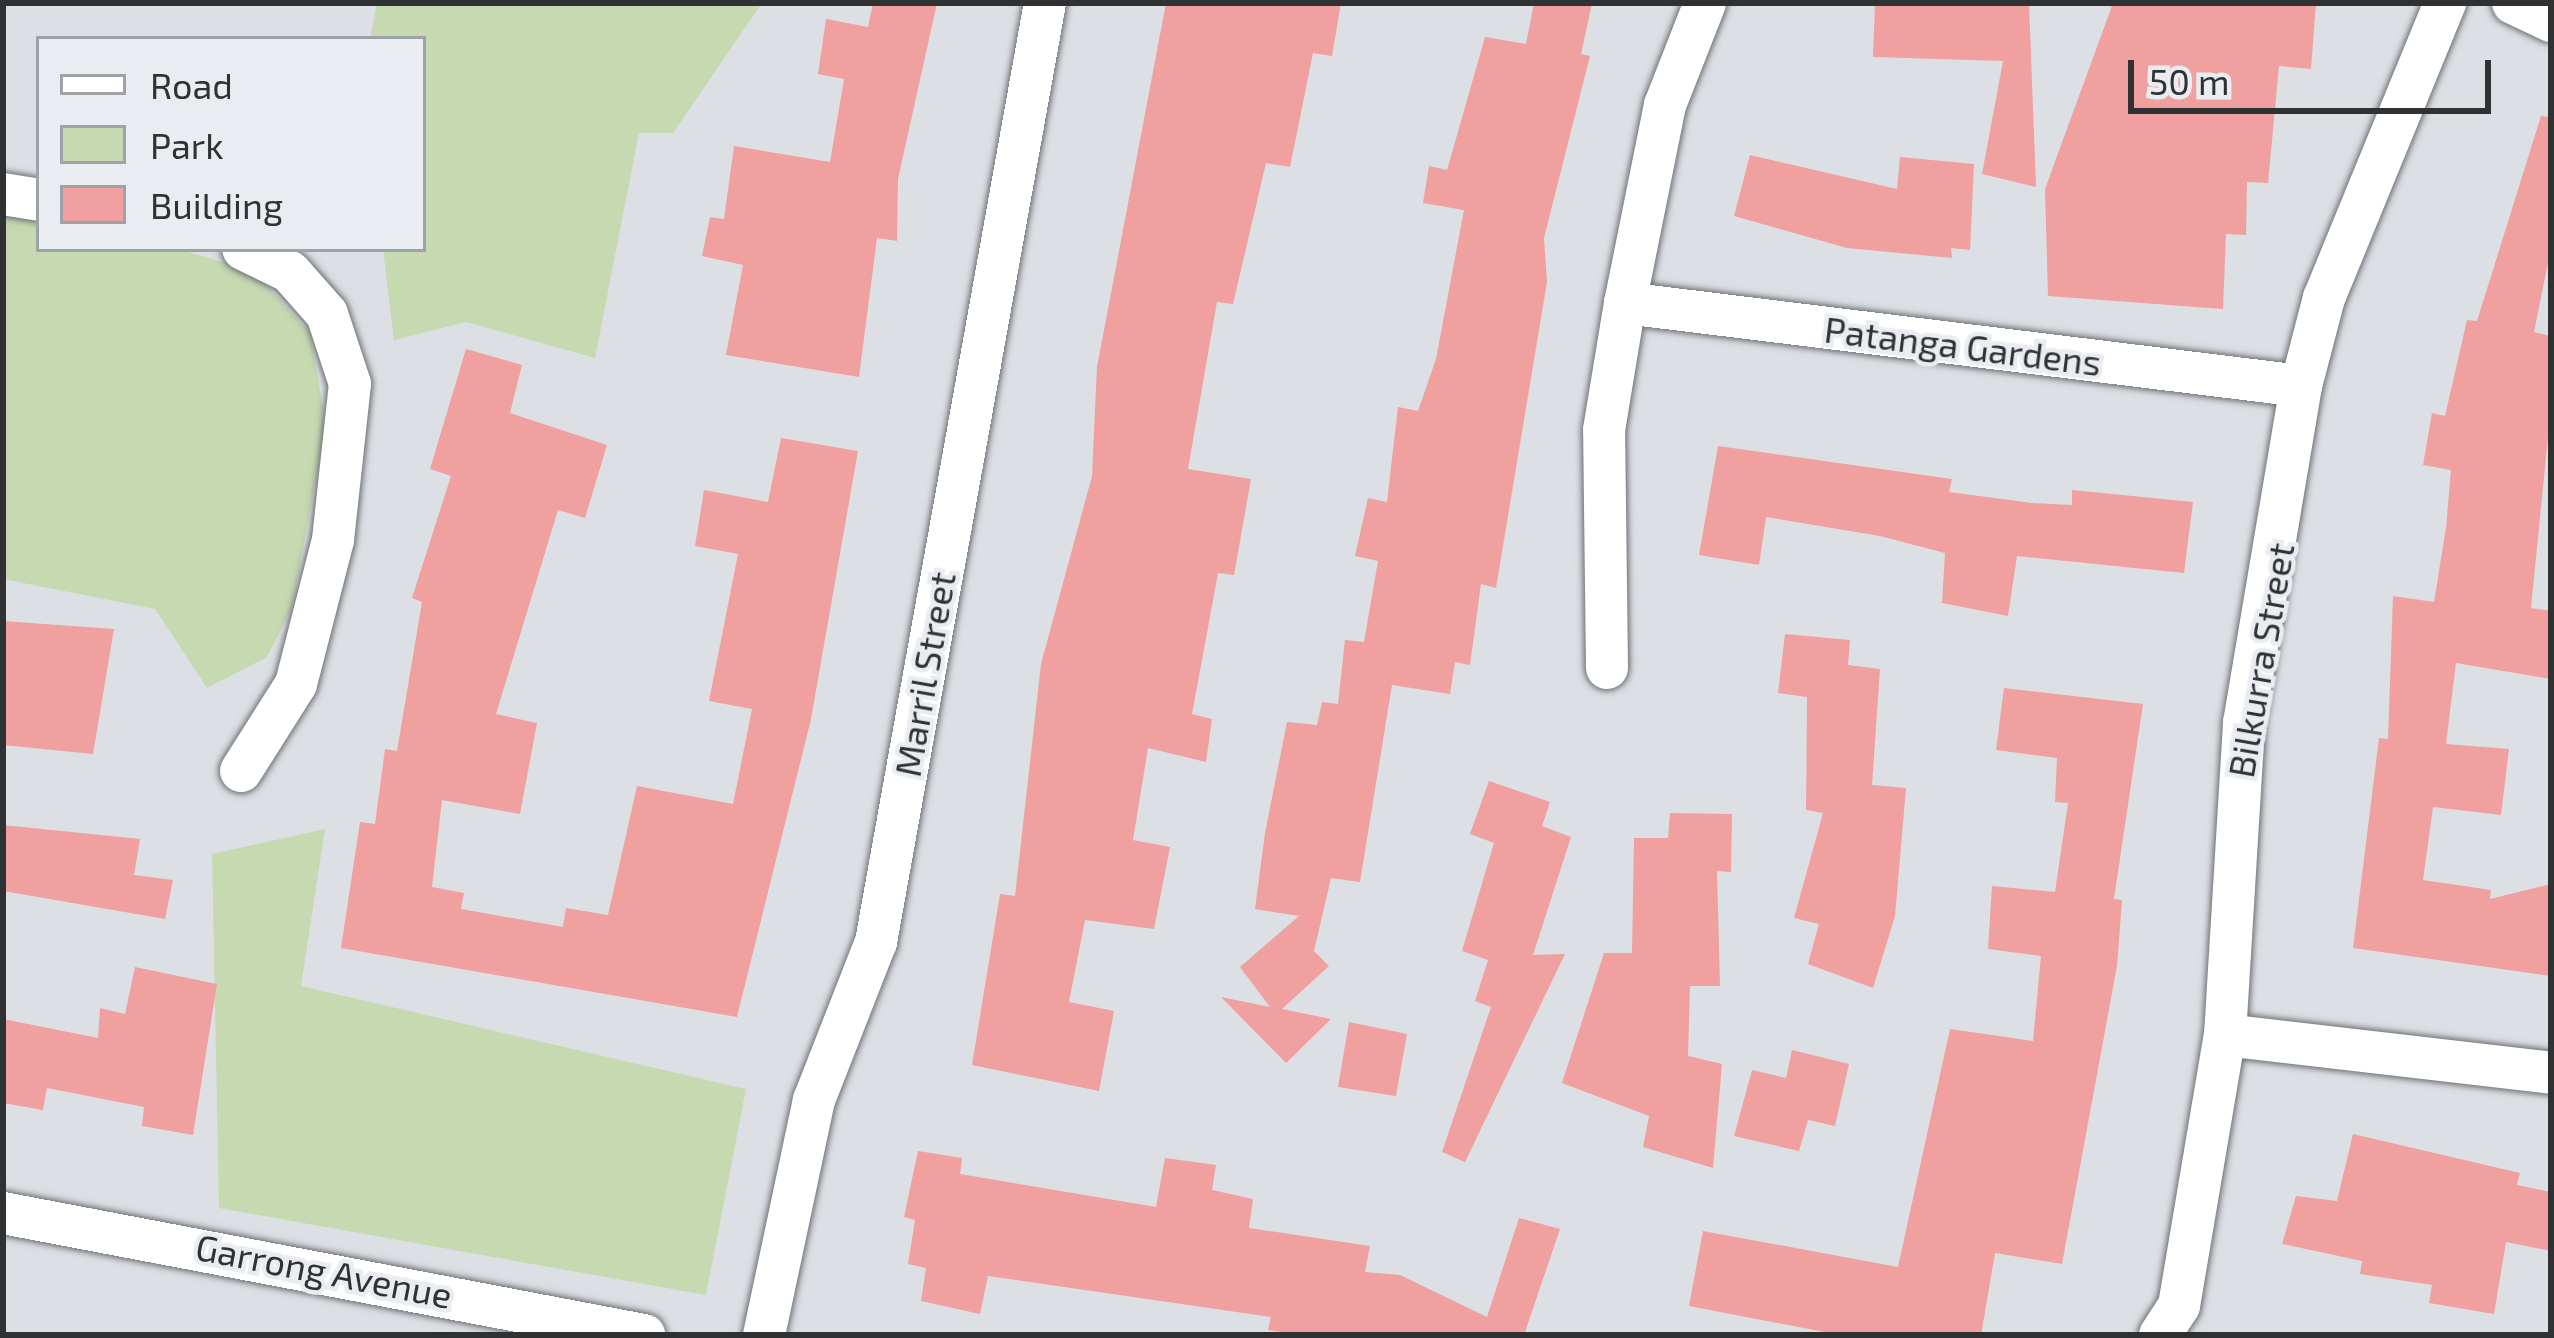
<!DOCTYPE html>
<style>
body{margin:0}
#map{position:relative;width:2554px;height:1338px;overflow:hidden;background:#dce0e4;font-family:"Exo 2",sans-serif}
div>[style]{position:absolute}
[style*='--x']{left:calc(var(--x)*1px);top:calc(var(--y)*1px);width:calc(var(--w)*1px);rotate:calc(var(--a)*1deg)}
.green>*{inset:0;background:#c6d9b1}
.building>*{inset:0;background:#efa09f}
.roads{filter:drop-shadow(0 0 3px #6f7277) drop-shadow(0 0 3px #6f7277)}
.street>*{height:42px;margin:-21px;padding:0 21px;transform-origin:21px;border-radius:21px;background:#fff}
span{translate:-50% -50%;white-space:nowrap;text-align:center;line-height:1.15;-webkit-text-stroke:9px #e9edf2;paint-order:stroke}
.street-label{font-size:36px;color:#303133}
.frame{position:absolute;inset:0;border:6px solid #303133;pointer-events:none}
.legend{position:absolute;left:36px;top:36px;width:390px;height:216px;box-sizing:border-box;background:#e9edf2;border:3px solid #9fa2a6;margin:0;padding:15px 21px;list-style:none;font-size:36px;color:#303133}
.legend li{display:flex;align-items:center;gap:24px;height:60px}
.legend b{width:60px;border:3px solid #9fa2a6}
.scale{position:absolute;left:2128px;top:60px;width:363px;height:54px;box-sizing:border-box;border:6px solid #303133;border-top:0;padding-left:15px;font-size:36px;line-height:42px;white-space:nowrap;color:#303133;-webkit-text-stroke:9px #e9edf2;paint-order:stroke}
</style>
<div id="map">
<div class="green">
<div style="clip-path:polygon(377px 3px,762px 3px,673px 133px,639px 133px,595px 358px,466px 322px,394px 340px,383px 249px,423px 249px,423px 39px,370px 39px)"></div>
<div style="clip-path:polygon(3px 210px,39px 218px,39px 249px,178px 249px,253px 271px,310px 333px,326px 425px,292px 608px,267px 657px,207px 688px,155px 609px,3px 579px)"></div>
<div style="clip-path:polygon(325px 829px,301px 986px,746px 1089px,706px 1295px,219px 1208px,212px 854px)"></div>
</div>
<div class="building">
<div style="clip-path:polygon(873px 3px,937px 3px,898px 179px,897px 241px,877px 238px,859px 377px,726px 355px,743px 265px,702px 256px,710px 217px,724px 219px,734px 146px,830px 162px,844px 79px,818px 74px,826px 19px,868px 27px)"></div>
<div style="clip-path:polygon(1166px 3px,1341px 3px,1332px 56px,1313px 53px,1290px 167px,1266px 163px,1233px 304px,1217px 302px,1188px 469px,1251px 479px,1234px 575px,1218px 573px,1192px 714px,1212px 719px,1206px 762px,1148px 748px,1133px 840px,1170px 847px,1154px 929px,1085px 920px,1069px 1002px,1114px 1011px,1099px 1091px,972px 1065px,1000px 894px,1015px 896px,1041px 664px,1092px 476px,1097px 367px)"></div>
<div style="clip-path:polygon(1534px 3px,1592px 3px,1581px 54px,1590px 56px,1544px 238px,1547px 282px,1496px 588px,1481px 584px,1470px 665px,1455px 662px,1450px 694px,1392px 685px,1360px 882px,1331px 878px,1314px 951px,1329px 966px,1282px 1009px,1331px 1019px,1286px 1063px,1221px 997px,1270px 1007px,1240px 967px,1299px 916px,1255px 909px,1265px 833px,1287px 722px,1317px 725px,1322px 702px,1338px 704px,1345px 640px,1364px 642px,1378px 561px,1355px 556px,1368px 498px,1387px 502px,1398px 407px,1418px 411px,1436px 359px,1464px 210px,1423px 203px,1429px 166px,1447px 170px,1485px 37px,1526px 44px)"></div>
<div style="clip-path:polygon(1875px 3px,2029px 3px,2036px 187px,1982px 174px,2003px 61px,1873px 57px)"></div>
<div style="clip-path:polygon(2113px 3px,2316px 3px,2311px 69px,2279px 66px,2268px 183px,2247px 182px,2246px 235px,2226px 234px,2223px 309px,2048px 296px,2045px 189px)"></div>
<div style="clip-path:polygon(2541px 116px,2551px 117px,2551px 248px,2534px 332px,2551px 336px,2551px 407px,2531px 608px,2551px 611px,2551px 679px,2456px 663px,2446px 744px,2509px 749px,2501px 815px,2433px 807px,2423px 880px,2491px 890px,2490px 899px,2551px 884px,2551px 976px,2353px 948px,2379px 738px,2388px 739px,2393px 596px,2434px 602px,2446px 528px,2451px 470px,2423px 465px,2432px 413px,2445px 416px,2467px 320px,2477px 321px)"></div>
<div style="clip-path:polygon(1750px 155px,1897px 189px,1900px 157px,1974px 164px,1970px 250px,1951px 248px,1952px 258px,1847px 248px,1734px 216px)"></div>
<div style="clip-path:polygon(466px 349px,522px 365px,510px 413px,607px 445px,585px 518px,558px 510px,496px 714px,537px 723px,520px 814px,442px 800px,432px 887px,464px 893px,461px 909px,563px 927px,566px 908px,608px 915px,637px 786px,733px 804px,752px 709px,709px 701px,738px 554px,695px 546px,704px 490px,768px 502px,781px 438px,858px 451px,811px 719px,737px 1017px,341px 948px,360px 822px,375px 824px,385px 749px,397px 751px,422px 602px,412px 598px,451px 476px,430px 469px)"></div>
<div style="clip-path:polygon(1718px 446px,1952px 479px,1949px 492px,2032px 503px,2072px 505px,2072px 490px,2193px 502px,2184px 573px,2017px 556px,2008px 616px,1942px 603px,1945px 553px,1880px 536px,1766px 517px,1759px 565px,1699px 555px)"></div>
<div style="clip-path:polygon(3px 621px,114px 629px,93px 754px,3px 745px)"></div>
<div style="clip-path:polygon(1785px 634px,1850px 640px,1848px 665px,1880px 669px,1872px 785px,1906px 788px,1895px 916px,1873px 988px,1808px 964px,1819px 924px,1794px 918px,1823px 813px,1806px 810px,1807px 697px,1778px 693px)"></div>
<div style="clip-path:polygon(2004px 688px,2143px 704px,2114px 899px,2122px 900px,2117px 966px,2062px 1264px,1995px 1253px,1981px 1335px,1840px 1335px,1689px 1306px,1703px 1231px,1898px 1267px,1950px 1029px,2033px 1041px,2041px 956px,1988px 949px,1992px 886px,2055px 892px,2068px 803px,2055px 802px,2057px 758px,1996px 750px)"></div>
<div style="clip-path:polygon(1489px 781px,1550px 802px,1542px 826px,1571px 837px,1533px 955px,1565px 954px,1465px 1162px,1442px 1152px,1491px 1007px,1475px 1001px,1488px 960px,1462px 951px,1494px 843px,1470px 834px)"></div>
<div style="clip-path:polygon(1670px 813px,1732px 814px,1731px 872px,1717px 871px,1720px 986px,1690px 986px,1688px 1056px,1722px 1064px,1713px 1168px,1643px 1147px,1649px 1116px,1562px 1083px,1604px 953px,1632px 953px,1634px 838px,1668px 838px)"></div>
<div style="clip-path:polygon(3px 825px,140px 839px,134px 875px,173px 880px,165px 919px,3px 891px)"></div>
<div style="clip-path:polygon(135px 967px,217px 984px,193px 1135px,142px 1126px,144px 1107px,47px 1088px,43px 1110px,3px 1103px,3px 1019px,98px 1038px,100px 1008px,125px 1014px)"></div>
<div style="clip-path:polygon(1349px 1022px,1407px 1034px,1396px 1096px,1338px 1087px)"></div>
<div style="clip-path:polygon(1792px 1050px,1849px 1064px,1835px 1126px,1808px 1120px,1799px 1151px,1734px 1136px,1752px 1070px,1786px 1078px)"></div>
<div style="clip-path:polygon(2353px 1134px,2520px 1173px,2517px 1185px,2551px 1192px,2551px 1251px,2506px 1242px,2494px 1314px,2429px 1303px,2432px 1285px,2360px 1274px,2362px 1261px,2282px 1244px,2296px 1196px,2337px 1201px)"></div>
<div style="clip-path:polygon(918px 1151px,962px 1158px,960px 1174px,1156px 1207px,1165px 1158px,1216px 1165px,1212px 1190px,1253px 1199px,1249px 1228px,1370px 1246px,1365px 1272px,1400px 1275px,1487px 1317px,1519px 1218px,1560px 1229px,1524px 1335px,1299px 1335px,1268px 1330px,1271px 1317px,988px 1276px,980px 1314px,921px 1301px,926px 1268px,908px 1264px,915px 1220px,904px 1217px)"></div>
</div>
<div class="roads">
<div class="street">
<div style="--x:1705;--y:3;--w:110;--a:111.4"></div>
<div style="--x:1665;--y:105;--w:202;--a:101.4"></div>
<div style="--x:1625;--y:303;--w:681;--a:7"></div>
<div style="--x:2513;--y:3;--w:42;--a:25.3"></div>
<div style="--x:3;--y:194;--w:36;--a:9"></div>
<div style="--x:1607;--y:668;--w:238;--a:-90.7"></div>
<div style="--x:1604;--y:430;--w:129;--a:-80.6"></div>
<div style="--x:241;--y:771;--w:103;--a:-57.7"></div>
<div style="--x:296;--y:684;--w:149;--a:-75.6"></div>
<div style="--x:333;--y:540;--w:157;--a:-83.8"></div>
<div style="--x:350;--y:384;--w:74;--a:-108.2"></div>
<div style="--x:327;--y:314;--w:56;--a:-131.4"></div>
<div style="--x:290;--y:272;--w:52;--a:-153.9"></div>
<div style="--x:2225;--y:1035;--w:328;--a:6.6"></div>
<div style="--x:3;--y:1213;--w:653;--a:10.78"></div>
<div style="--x:764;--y:1335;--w:240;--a:-78"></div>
<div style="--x:814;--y:1100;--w:170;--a:-68.6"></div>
<div style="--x:876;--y:942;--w:954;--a:-79.8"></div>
<div style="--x:2160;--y:1335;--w:35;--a:-57"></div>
<div style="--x:2179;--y:1306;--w:275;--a:-80.4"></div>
<div style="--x:2225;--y:1035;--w:313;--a:-86.5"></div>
<div style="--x:2244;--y:723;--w:342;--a:-80.4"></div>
<div style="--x:2301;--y:386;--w:91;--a:-75.4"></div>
<div style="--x:2324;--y:298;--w:319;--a:-67.7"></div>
</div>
</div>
<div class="street-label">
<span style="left:1963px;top:345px;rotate:7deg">Patanga Gardens</span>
<span style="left:2260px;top:660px;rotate:-80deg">Bilkurra Street</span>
<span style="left:924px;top:674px;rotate:-80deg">Marril Street</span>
<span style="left:324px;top:1270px;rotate:11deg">Garrong Avenue</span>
</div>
<div class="frame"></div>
<ul class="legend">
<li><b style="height:15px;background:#fff"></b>Road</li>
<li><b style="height:33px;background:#c6d9b1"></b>Park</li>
<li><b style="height:33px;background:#efa09f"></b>Building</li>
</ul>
<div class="scale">50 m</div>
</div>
